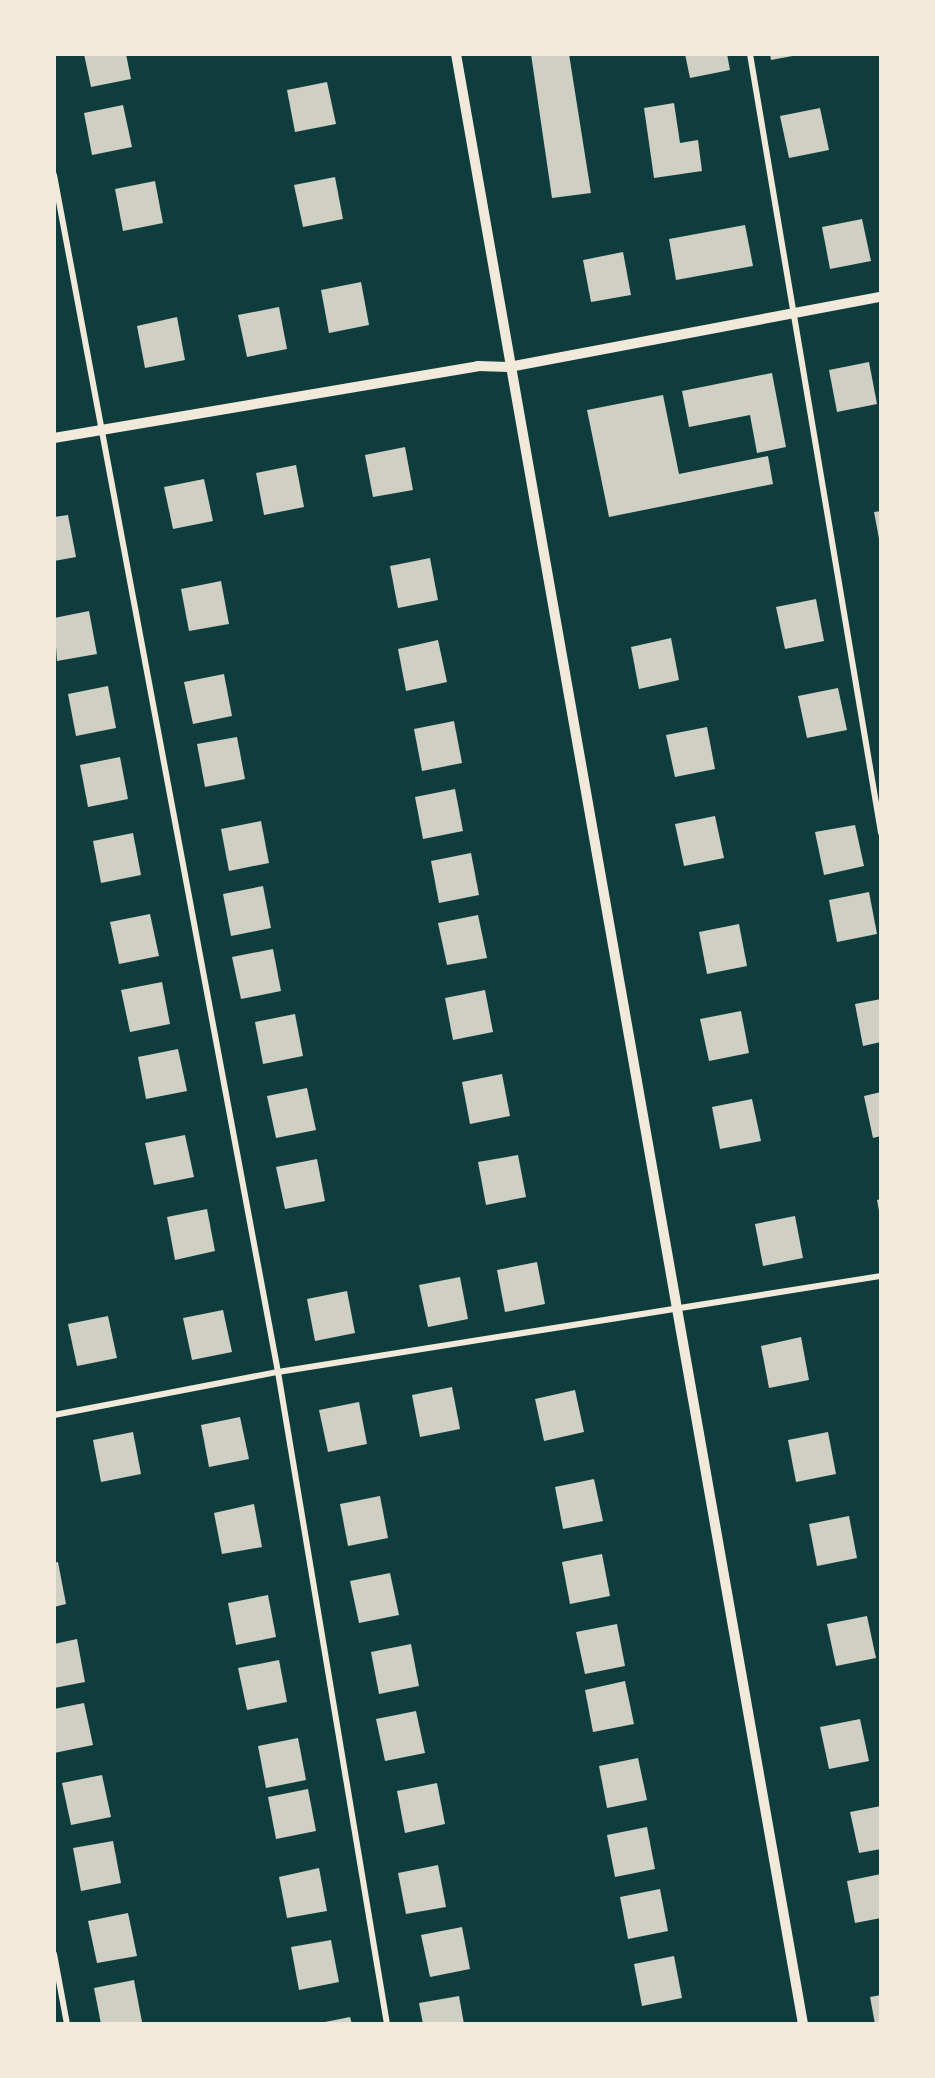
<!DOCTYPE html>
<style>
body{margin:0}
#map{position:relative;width:935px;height:2078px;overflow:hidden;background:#0f3d3e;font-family:"PT Sans Narrow",sans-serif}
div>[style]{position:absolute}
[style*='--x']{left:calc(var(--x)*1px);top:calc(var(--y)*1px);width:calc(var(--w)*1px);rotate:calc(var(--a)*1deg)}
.building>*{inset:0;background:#cfcfc3}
.minor>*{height:6px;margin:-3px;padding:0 3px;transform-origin:3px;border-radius:3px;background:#f1e9da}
.tertiary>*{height:10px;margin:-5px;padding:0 5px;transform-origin:5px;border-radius:5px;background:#f1e9da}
span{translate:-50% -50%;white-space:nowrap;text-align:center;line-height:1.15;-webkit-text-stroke:5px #f1e9da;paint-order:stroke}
.frame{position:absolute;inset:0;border:56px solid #f1e9da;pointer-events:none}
</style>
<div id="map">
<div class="building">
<div style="clip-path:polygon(84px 54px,126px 54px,131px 79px,91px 87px)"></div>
<div style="clip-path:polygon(531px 54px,569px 54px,591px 193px,552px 198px)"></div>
<div style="clip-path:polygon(685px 54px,727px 54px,730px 70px,690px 78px)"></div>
<div style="clip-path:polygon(770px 54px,798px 54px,798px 55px,771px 60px)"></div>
<div style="clip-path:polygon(327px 82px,336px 124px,295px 132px,287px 90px)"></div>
<div style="clip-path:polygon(674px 103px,680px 143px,698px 140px,702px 171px,654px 178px,644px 108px)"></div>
<div style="clip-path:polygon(123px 105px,132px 147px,92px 155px,84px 113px)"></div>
<div style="clip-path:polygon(820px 108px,829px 150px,789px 158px,780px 116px)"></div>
<div style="clip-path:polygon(335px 177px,343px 219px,303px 227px,294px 185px)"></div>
<div style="clip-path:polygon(155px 181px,163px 223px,123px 231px,115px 189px)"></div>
<div style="clip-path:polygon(862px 219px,871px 261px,830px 269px,822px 227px)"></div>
<div style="clip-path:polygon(745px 225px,753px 266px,676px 280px,669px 239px)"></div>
<div style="clip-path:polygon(623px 252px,631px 295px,591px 302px,583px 260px)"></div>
<div style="clip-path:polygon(361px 282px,369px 325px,329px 333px,321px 290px)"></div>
<div style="clip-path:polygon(279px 307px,287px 349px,247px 357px,238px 315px)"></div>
<div style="clip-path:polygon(177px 317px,185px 360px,145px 368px,137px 326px)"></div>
<div style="clip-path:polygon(869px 362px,877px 404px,837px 412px,829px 370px)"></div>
<div style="clip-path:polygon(772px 373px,786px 447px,757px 453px,750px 415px,689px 427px,682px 391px)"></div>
<div style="clip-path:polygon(663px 395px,679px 474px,768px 456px,773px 484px,609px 517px,587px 410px)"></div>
<div style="clip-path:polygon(405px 447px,413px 490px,373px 497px,365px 455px)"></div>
<div style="clip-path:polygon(296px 465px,304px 507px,264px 515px,256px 473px)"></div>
<div style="clip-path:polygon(204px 479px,213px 521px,173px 529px,164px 487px)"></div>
<div style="clip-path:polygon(881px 511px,881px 544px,880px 544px,874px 512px)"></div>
<div style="clip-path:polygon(68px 515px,76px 557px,54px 561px,54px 517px)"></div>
<div style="clip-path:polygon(430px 558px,438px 600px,398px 608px,390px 566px)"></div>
<div style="clip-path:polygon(221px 581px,229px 624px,189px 631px,181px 589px)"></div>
<div style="clip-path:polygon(816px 599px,824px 641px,785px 649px,776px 607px)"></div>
<div style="clip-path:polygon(89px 611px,97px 654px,57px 661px,54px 618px)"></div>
<div style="clip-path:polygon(671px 638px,679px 680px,639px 689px,631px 647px)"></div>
<div style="clip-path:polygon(438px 640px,447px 682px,406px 691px,398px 649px)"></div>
<div style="clip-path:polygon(224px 674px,232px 716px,193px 724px,184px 682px)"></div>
<div style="clip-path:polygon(108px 686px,116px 728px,76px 736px,68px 694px)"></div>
<div style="clip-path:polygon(838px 688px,847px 730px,807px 738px,798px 696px)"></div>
<div style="clip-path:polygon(454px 721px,462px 763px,422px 771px,414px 729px)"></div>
<div style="clip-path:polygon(707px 727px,715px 769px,675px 777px,666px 735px)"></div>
<div style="clip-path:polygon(237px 737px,245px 779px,205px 787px,197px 744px)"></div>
<div style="clip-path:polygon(120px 757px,128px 799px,88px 807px,80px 765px)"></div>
<div style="clip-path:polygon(455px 789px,463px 831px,423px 839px,415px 797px)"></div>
<div style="clip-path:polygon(715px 816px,724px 858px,684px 866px,675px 824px)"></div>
<div style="clip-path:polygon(261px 821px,269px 863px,229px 871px,221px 829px)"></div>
<div style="clip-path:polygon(855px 825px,864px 866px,824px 875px,815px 832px)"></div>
<div style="clip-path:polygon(133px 833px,141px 875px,101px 883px,93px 841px)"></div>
<div style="clip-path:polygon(471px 853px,479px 895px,439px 903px,431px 861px)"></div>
<div style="clip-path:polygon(263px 886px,271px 928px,231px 936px,223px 894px)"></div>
<div style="clip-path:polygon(869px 892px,877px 934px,837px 942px,829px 900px)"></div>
<div style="clip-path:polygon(150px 914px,159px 956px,119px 964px,110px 922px)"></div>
<div style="clip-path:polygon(478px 915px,487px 958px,447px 965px,438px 923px)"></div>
<div style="clip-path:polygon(739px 924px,747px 966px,707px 974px,699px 932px)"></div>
<div style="clip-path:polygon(273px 949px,281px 991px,241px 999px,232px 957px)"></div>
<div style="clip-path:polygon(162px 982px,170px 1024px,130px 1032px,121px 990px)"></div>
<div style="clip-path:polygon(485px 990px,493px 1032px,453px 1040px,445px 998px)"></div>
<div style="clip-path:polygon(881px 999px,881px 1042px,863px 1046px,855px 1004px)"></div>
<div style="clip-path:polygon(741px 1011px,749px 1053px,709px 1061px,700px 1019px)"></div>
<div style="clip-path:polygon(295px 1014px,303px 1056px,263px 1064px,255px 1022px)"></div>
<div style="clip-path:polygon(178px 1049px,187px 1091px,146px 1099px,138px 1057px)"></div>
<div style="clip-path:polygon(502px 1074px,510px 1116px,470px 1124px,462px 1082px)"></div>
<div style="clip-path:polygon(307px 1088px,316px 1130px,276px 1138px,267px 1096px)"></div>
<div style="clip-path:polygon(881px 1092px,881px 1136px,873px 1138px,864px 1096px)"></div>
<div style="clip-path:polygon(752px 1099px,761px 1141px,720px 1149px,712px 1107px)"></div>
<div style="clip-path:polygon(185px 1135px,194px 1177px,154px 1185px,145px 1143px)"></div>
<div style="clip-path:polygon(518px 1155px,526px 1197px,486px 1205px,478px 1162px)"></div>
<div style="clip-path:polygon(317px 1159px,325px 1201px,285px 1209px,276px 1167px)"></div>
<div style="clip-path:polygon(881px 1199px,881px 1215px,880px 1216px,877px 1200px)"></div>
<div style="clip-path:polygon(207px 1209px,215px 1251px,175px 1260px,167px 1217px)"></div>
<div style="clip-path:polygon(795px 1216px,803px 1258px,763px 1266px,755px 1224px)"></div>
<div style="clip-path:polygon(537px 1262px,545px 1304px,505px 1312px,497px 1270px)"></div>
<div style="clip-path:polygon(460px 1277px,468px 1319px,428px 1327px,419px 1285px)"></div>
<div style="clip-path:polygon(347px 1291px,355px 1333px,315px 1341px,307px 1299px)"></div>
<div style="clip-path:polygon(223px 1310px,232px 1352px,192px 1360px,183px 1318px)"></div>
<div style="clip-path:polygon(108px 1316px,117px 1358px,77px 1366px,68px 1324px)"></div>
<div style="clip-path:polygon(801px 1337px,809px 1380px,769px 1388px,761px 1346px)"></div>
<div style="clip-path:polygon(452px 1387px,460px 1429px,420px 1437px,412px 1395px)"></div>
<div style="clip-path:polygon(575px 1390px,584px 1432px,544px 1441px,535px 1399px)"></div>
<div style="clip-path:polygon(359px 1402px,367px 1444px,328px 1452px,319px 1410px)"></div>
<div style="clip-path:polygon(240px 1417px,249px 1459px,209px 1467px,201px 1425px)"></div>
<div style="clip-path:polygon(133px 1432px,141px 1474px,101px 1482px,93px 1440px)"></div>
<div style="clip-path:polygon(828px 1432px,836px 1474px,796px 1482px,788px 1440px)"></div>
<div style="clip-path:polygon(594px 1479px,603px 1521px,563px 1529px,555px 1487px)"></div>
<div style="clip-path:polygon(380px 1496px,388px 1538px,348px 1546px,340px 1504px)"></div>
<div style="clip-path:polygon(254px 1504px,262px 1547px,222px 1554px,214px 1513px)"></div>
<div style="clip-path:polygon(849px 1516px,857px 1558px,817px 1566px,809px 1524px)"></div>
<div style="clip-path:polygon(602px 1554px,610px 1596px,570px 1604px,562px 1562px)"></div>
<div style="clip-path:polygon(58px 1562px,66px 1604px,54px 1607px,54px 1563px)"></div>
<div style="clip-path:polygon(390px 1573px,399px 1615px,359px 1623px,350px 1581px)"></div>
<div style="clip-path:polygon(268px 1595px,276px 1637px,236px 1645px,228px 1603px)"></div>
<div style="clip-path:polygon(867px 1616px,876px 1658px,836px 1666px,827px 1624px)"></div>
<div style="clip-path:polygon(617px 1624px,625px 1666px,585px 1674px,576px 1632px)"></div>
<div style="clip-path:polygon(77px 1639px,85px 1682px,54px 1688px,54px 1644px)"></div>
<div style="clip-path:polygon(411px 1644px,419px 1686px,379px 1694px,371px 1652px)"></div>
<div style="clip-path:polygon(279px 1660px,287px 1702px,247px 1710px,238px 1668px)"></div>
<div style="clip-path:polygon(625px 1681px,634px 1724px,593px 1732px,585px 1690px)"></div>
<div style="clip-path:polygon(84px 1703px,93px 1745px,54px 1753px,54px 1709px)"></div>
<div style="clip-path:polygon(416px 1711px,425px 1753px,385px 1761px,376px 1719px)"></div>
<div style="clip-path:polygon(860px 1719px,869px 1761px,829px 1769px,820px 1727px)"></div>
<div style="clip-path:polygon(298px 1738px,306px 1780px,266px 1788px,258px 1746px)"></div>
<div style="clip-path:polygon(638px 1758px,647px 1800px,607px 1808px,599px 1766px)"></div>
<div style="clip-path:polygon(102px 1775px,111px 1817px,71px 1825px,62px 1783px)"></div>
<div style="clip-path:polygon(437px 1783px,445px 1824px,405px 1833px,397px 1791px)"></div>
<div style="clip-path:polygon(308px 1789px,316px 1831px,276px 1839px,268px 1797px)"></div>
<div style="clip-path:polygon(881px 1806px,881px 1849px,859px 1853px,850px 1812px)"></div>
<div style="clip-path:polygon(647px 1827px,655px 1869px,615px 1877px,607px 1835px)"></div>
<div style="clip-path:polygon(113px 1841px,121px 1883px,81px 1891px,73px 1848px)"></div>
<div style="clip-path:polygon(438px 1865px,446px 1907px,406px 1914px,398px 1873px)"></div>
<div style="clip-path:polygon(319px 1868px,327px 1911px,287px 1918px,279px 1877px)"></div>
<div style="clip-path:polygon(881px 1874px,881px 1918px,855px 1923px,847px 1881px)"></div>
<div style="clip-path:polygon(660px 1889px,668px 1931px,628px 1939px,620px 1897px)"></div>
<div style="clip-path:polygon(128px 1913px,137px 1956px,97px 1963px,88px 1921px)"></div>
<div style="clip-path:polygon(462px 1927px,470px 1969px,430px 1977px,421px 1935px)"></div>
<div style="clip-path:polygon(331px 1940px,339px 1982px,299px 1990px,291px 1947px)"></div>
<div style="clip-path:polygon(674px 1956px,682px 1998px,642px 2006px,634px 1964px)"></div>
<div style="clip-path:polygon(134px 1980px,142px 2022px,101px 2024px,94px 1988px)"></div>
<div style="clip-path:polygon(881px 1995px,881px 2024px,875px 2024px,870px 1997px)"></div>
<div style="clip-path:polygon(459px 1996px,464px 2024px,423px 2024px,419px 2003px)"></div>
<div style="clip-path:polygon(350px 2017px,352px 2024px,320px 2024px,320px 2023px)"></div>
</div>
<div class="minor">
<div style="--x:750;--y:54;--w:790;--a:80.45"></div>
<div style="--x:54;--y:175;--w:1218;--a:79.4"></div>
<div style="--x:278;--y:1372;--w:661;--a:80.51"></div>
<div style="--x:54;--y:1415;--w:228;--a:-10.9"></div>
<div style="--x:278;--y:1372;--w:611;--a:-9.05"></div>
<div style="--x:54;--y:1954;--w:71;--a:79.5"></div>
</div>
<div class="tertiary">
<div style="--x:456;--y:54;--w:2000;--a:80.01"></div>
<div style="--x:54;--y:438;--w:430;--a:-9.6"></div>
<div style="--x:478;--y:366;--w:31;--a:2"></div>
<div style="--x:509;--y:367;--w:379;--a:-10.7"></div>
</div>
<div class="frame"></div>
</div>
